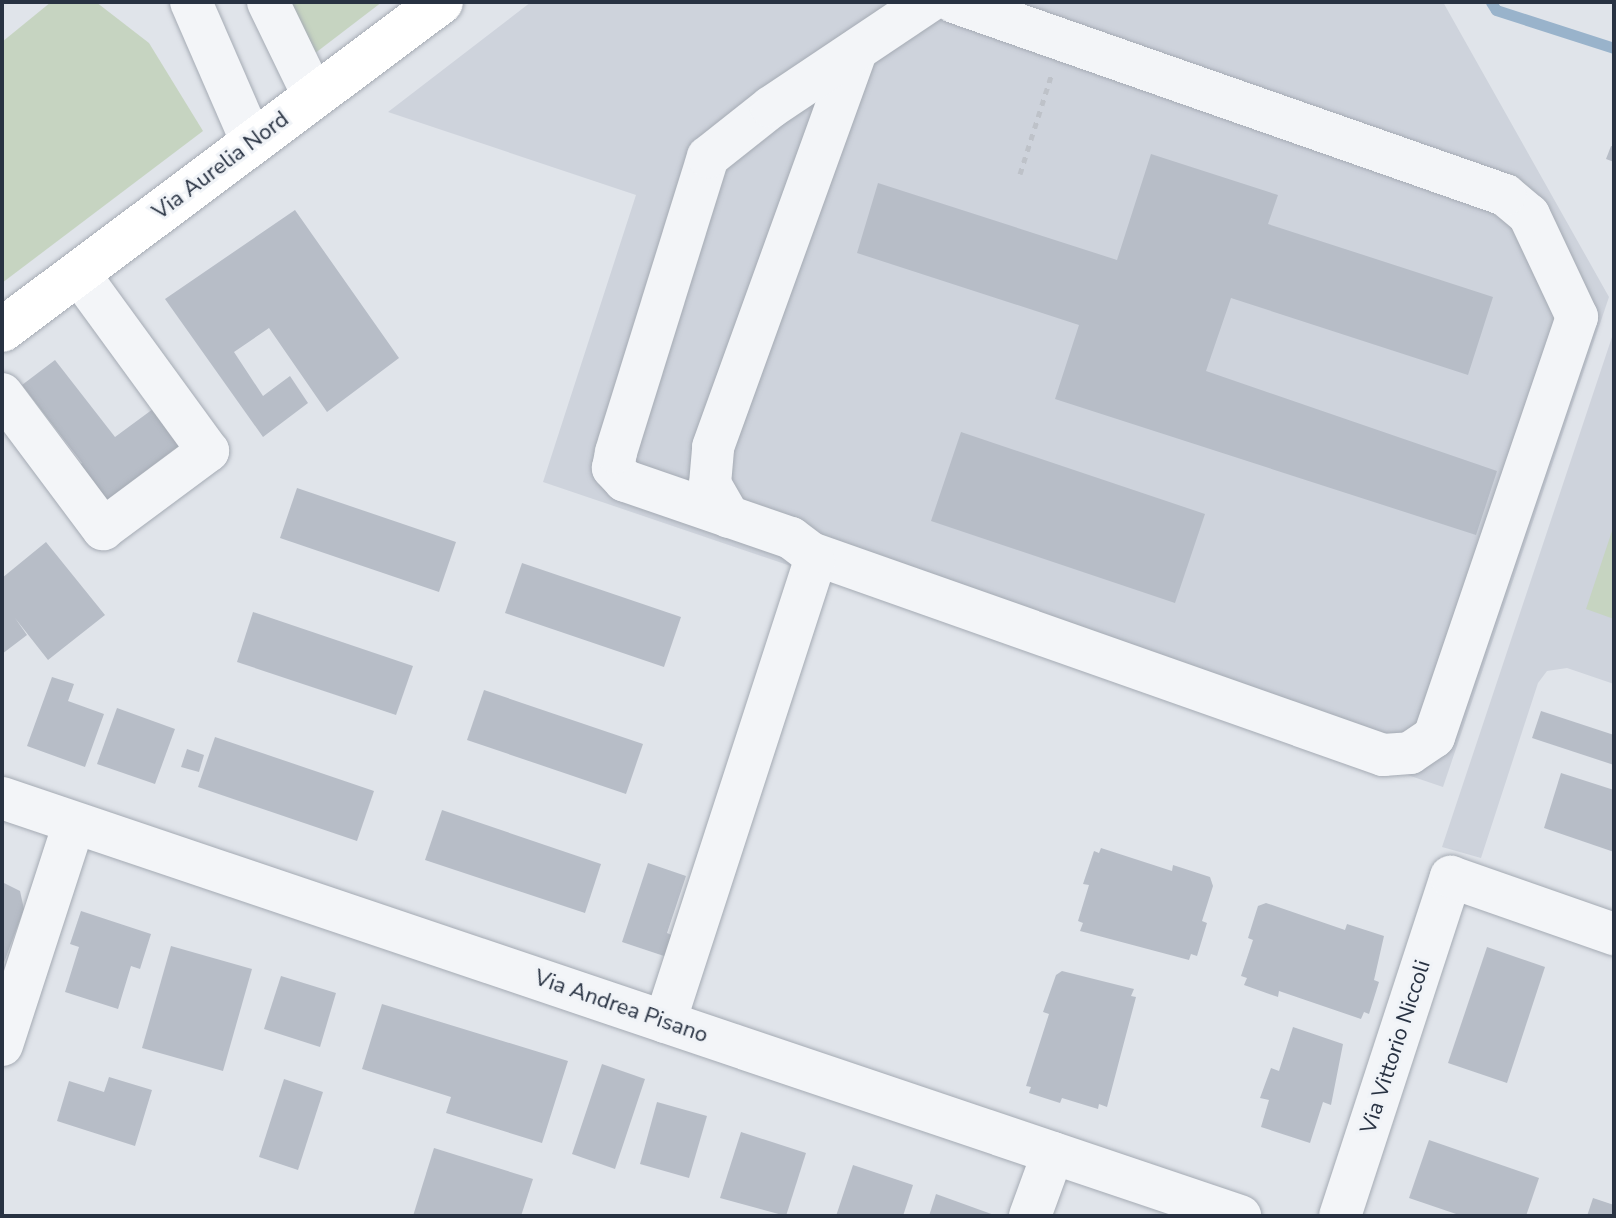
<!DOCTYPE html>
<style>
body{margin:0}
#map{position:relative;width:1616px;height:1218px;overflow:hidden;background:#e0e4ea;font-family:"Nunito Sans",sans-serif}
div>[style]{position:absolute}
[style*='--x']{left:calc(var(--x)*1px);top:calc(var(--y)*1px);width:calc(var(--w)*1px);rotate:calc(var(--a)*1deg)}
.built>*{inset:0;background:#ced3dc}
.green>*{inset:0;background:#c6d4c1}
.stream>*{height:11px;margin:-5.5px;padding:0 5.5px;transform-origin:5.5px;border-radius:5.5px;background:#99b3cb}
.building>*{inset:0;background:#b7bdc7}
.path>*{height:5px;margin-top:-2.5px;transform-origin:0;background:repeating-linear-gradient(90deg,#bec2c9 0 6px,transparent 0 12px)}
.roads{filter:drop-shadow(0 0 2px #a5abb4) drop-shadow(0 0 2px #a5abb4)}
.minor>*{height:42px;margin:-21px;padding:0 21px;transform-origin:21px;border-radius:21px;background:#f3f5f8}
.major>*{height:44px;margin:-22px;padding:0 22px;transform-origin:22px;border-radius:22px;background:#fff}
span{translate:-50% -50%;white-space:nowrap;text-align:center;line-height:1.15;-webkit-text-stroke:6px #f0f3f7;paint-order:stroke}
.street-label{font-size:22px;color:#283242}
.frame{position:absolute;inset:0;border:4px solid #283242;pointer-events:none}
</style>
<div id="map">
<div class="built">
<div style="clip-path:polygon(531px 2px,1443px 2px,1609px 297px,1443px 787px,543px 482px,636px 195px,388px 112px)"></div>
<div style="clip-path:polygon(1614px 331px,1614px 684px,1567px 668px,1547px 671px,1538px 683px,1481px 858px,1442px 847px)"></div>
</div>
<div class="green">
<div style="clip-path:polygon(51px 2px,96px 2px,149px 43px,203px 131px,2px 283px,2px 42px)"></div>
<div style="clip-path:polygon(281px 2px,382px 2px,314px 54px)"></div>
<div style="clip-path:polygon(1614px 525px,1614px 619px,1586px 609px)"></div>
</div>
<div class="stream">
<div style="--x:1491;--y:2;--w:9;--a:58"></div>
<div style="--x:1496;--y:10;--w:124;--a:17.9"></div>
</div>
<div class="building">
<div style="clip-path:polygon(1611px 146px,1614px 147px,1614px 162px,1606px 159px)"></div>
<div style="clip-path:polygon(1151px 154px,1278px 195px,1268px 224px,1493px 297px,1468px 375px,1231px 298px,1206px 371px,1497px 471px,1476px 535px,1055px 399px,1079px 325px,857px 253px,878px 183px,1117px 260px)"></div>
<div style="clip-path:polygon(295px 210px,399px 358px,327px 412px,269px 328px,234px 352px,263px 396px,290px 376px,308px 403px,263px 437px,165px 299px)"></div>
<div style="clip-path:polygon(55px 360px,115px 437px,153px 409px,180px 445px,100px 505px,74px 469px,82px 463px,22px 385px)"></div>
<div style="clip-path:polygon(961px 432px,1205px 514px,1175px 603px,931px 521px)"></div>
<div style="clip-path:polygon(297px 488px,456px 542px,439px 592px,280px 538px)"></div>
<div style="clip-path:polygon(46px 542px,105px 615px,48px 660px,15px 618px,27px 635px,2px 654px,2px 578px)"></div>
<div style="clip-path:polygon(522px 563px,681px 617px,664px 667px,505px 613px)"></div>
<div style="clip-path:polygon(253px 612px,413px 666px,396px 715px,237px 662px)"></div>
<div style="clip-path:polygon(52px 677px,74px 684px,68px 701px,104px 714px,85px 767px,27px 746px)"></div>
<div style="clip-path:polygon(484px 690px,643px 744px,626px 794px,467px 740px)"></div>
<div style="clip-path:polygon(117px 708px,175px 729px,155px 784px,97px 764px)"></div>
<div style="clip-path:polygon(1541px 711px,1614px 735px,1614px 765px,1532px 738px)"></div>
<div style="clip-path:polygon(215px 737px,374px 791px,357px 841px,198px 787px)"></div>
<div style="clip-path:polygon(187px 749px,204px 755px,199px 772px,181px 767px)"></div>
<div style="clip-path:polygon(1561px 773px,1614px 790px,1614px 852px,1544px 828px)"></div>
<div style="clip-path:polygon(442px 810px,601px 864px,585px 913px,425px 860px)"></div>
<div style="clip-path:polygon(1101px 848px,1172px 871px,1173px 865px,1210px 877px,1213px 886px,1202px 921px,1207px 923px,1197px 956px,1191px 954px,1189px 960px,1080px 931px,1083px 923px,1078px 921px,1089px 885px,1083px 884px,1094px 851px,1099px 853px)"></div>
<div style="clip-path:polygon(648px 863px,686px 876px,667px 933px,674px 936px,667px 957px,622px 942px)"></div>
<div style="clip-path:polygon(2px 882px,20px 891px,24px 909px,2px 968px)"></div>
<div style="clip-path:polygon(1266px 903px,1345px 930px,1347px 924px,1384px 936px,1374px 980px,1379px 982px,1369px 1014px,1364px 1012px,1361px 1019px,1279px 991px,1278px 997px,1244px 985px,1247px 978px,1241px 976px,1253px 940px,1248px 938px,1258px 906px)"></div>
<div style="clip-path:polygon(81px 911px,151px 934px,140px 969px,131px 966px,118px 1009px,65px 992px,79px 947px,70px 944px)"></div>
<div style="clip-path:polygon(171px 946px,252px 969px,223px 1071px,142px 1048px)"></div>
<div style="clip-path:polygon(1487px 947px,1545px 967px,1507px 1083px,1448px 1063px)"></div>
<div style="clip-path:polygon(1062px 971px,1134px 989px,1131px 996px,1136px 997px,1107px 1107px,1099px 1104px,1098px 1109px,1062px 1098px,1060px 1103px,1029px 1093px,1031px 1087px,1026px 1086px,1049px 1014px,1043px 1012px,1056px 975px)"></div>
<div style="clip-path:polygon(281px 976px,336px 993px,320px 1047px,264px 1029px)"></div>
<div style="clip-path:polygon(382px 1004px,568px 1061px,542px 1143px,446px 1113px,451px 1097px,362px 1069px)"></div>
<div style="clip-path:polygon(1293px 1027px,1343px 1044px,1331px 1105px,1323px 1102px,1310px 1143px,1261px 1127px,1269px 1100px,1260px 1098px,1271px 1068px,1279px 1071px)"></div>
<div style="clip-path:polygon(602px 1064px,645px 1079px,615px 1169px,572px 1154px)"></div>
<div style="clip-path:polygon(109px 1077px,152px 1090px,135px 1146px,57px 1121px,69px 1081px,104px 1092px)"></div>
<div style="clip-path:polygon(284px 1079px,323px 1092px,298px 1170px,259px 1157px)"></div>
<div style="clip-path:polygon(657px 1102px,707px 1116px,689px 1178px,640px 1164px)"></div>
<div style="clip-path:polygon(741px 1132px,806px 1153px,786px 1216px,720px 1198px)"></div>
<div style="clip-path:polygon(1429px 1140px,1539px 1178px,1526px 1216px,1462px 1216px,1409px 1198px)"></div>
<div style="clip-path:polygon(434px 1148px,533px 1179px,521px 1216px,413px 1216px)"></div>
<div style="clip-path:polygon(853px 1165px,913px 1185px,903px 1216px,836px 1216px)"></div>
<div style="clip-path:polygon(936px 1194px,997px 1216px,929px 1216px)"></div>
<div style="clip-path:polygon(1593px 1198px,1614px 1205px,1614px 1216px,1587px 1216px)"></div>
</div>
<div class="path">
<div style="--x:1020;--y:174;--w:103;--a:-72.4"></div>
</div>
<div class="roads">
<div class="minor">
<div style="--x:191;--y:2;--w:153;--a:66.5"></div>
<div style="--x:268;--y:2;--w:106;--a:64.2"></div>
<div style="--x:2;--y:394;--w:169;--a:53.2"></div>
<div style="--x:103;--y:529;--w:131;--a:-36.6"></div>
<div style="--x:208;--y:451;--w:220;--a:-126.1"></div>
<div style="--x:729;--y:517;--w:38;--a:-120"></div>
<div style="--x:710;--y:484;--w:37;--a:-85"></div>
<div style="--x:713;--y:447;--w:422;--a:-70.1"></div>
<div style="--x:811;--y:553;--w:607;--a:19.45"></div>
<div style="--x:1383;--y:755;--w:27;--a:-4"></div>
<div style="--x:1410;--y:753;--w:29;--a:-34"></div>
<div style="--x:1434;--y:737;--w:444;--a:-71.2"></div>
<div style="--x:1577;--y:317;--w:113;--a:-115.2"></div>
<div style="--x:1529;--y:215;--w:31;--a:-140"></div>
<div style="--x:1505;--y:195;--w:584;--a:-160.7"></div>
<div style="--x:2;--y:798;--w:1307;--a:18.66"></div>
<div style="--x:665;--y:1022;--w:483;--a:-72"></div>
<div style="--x:814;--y:563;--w:10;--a:-107"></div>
<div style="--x:811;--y:553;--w:25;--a:-143"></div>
<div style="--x:791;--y:538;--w:176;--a:-161"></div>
<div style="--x:625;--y:481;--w:18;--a:-133"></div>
<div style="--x:613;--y:468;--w:16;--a:-79"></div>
<div style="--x:616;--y:452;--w:309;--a:-72.7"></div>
<div style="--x:708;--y:157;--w:80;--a:-38.4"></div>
<div style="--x:771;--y:107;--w:189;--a:-33.8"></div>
<div style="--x:2;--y:1045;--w:233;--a:-72"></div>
<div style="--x:1030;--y:1216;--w:67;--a:-69.9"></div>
<div style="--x:1340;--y:1216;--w:357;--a:-71.9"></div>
<div style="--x:1451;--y:877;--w:173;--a:19.3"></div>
</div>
<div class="major">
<div style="--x:2;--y:330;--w:548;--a:-36.77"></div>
</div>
</div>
<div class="street-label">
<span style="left:221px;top:166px;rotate:-37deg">Via Aurelia Nord</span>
<span style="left:621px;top:1007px;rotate:19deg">Via Andrea Pisano</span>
<span style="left:1396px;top:1047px;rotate:-72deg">Via Vittorio Niccoli</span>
</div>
<div class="frame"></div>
</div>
